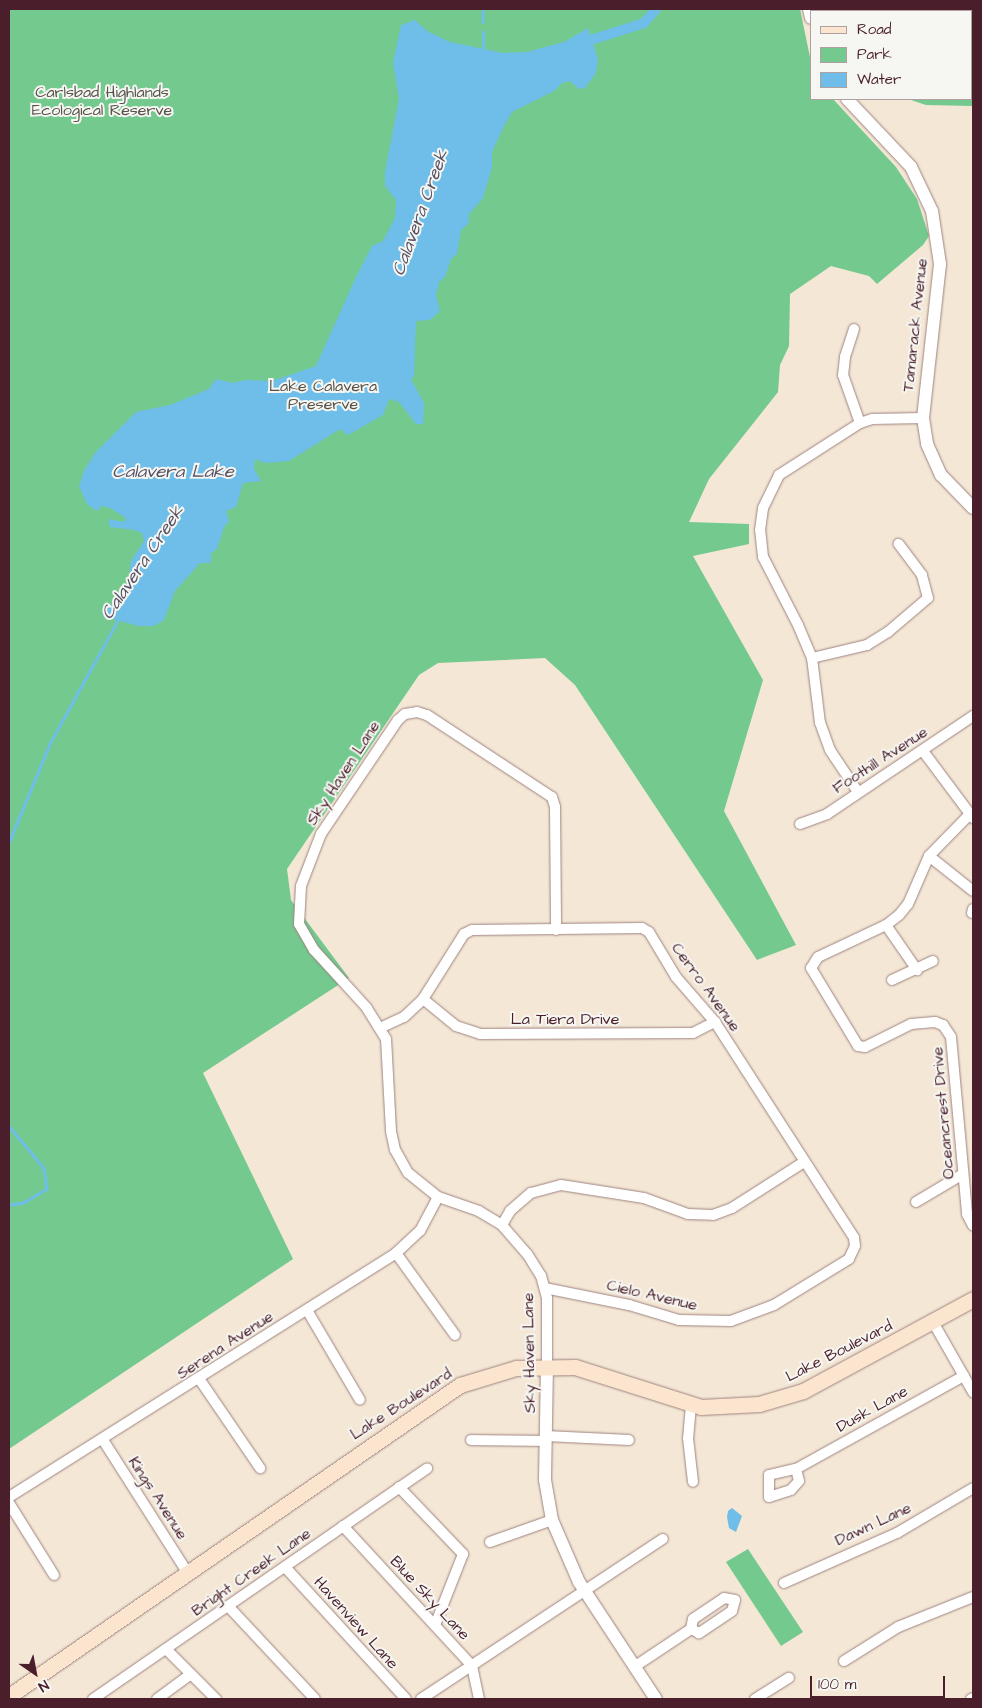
<!DOCTYPE html>
<style>
body{margin:0}
#map{position:relative;width:982px;height:1708px;overflow:hidden;background:#f4e7d5;font-family:"Architects Daughter",sans-serif}
div>[style]{position:absolute}
[style*='--x']{left:calc(var(--x)*1px);top:calc(var(--y)*1px);width:calc(var(--w)*1px);rotate:calc(var(--a)*1deg)}
.green>*{inset:0;background:#73c98e}
.water>*{inset:0;background:#6ebee9}
.stream>*{height:2.5px;margin:-1.25px;padding:0 1.25px;transform-origin:1.25px;border-radius:1.25px;background:#6ebee9}
.canal>*{height:10px;margin:-5px;padding:0 5px;transform-origin:5px;border-radius:5px;background:#6ebee9}
.roads{filter:drop-shadow(0 0 1px #9f8380) drop-shadow(0 0 1px #9f8380)}
.minor>*{height:10px;margin:-5px;padding:0 5px;transform-origin:5px;border-radius:5px;background:#fff}
.tertiary>*{height:12px;margin:-6px;padding:0 6px;transform-origin:6px;border-radius:6px;background:#fff}
.secondary>*{height:15px;margin:-7.5px;padding:0 7.5px;transform-origin:7.5px;border-radius:7.5px;background:#fbe5cf}
span{translate:-50% -50%;white-space:nowrap;text-align:center;line-height:1.15;-webkit-text-stroke:4px #f6f6f2;paint-order:stroke}
.park-label{font-size:16px;color:#565249}
.street-label{font-size:16px;color:#4a1f2b}
.water-label{font-size:18px;color:#554f64;font-style:italic}
.frame{position:absolute;inset:0;border:10px solid #4a1f2b;pointer-events:none}
.legend{position:absolute;left:810px;top:10px;width:162px;height:90px;box-sizing:border-box;background:#f6f6f2;border:1px solid #b1a0a2;margin:0;padding:6px 9px;list-style:none;font-size:15px;color:#4a1f2b}
.legend li{display:flex;align-items:center;gap:10px;height:25px}
.legend b{width:25px;border:1px solid #b1a0a2}
.north{position:absolute;left:10px;top:1648px;width:50px;height:50px;-webkit-text-stroke:4px #f6f6f2;paint-order:stroke;rotate:147deg;font-size:14px;font-weight:700;line-height:20px;text-align:center;color:#4a1f2b}
.north::after{content:'';display:block;margin:auto;width:18px;height:22px;background:#4a1f2b;clip-path:polygon(50% 0,100% 100%,50% 72%,0 100%)}
.scale{position:absolute;left:810px;top:1676px;width:135px;height:22px;box-sizing:border-box;border:2px solid #4a1f2b;border-top:0;padding-left:6px;font-size:15px;line-height:18px;white-space:nowrap;color:#4a1f2b;-webkit-text-stroke:4px #f6f6f2;paint-order:stroke}
</style>
<div id="map">
<div class="green">
<div style="clip-path:polygon(9px 9px,800px 9px,811px 62px,811px 99px,833px 99px,896px 167px,917px 199px,929px 236px,923px 245px,877px 284px,869px 276px,831px 266px,790px 294px,789px 346px,780px 365px,778px 392px,709px 479px,689px 522px,749px 524px,749px 544px,693px 556px,763px 680px,724px 811px,796px 945px,757px 960px,575px 685px,545px 658px,438px 663px,419px 675px,287px 869px,291px 900px,349px 978px,203px 1073px,293px 1259px,9px 1449px)"></div>
<div style="clip-path:polygon(890px 9px,973px 9px,973px 106px,926px 105px,908px 99px,971px 99px,971px 11px,888px 11px)"></div>
<div style="clip-path:polygon(748px 1549px,803px 1632px,781px 1646px,726px 1562px)"></div>
</div>
<div class="water">
<div style="clip-path:polygon(415px 20px,427px 31px,450px 42px,503px 53px,527px 52px,564px 42px,588px 28px,598px 59px,596px 73px,585px 88px,579px 89px,570px 81px,562px 83px,554px 91px,512px 112px,503px 128px,492px 152px,492px 167px,483px 198px,469px 214px,469px 223px,461px 230px,457px 254px,451px 259px,445px 277px,439px 282px,436px 296px,440px 311px,430px 320px,416px 321px,414px 376px,411px 379px,424px 403px,423px 424px,416px 424px,399px 402px,389px 399px,383px 415px,348px 435px,340px 429px,289px 461px,265px 463px,255px 459px,254px 469px,261px 481px,243px 483px,236px 507px,226px 511px,229px 521px,224px 527px,217px 549px,211px 553px,211px 563px,200px 563px,175px 591px,164px 620px,154px 626px,138px 626px,102px 616px,128px 585px,131px 561px,144px 541px,142px 533px,134px 530px,110px 527px,108px 519px,124px 522px,126px 518px,110px 508px,101px 506px,97px 511px,87px 504px,79px 486px,84px 471px,95px 453px,136px 412px,170px 405px,209px 389px,216px 379px,233px 383px,245px 380px,272px 381px,316px 366px,356px 277px,372px 246px,383px 241px,395px 218px,396px 200px,385px 186px,385px 172px,399px 99px,393px 63px,401px 25px)"></div>
<div style="clip-path:polygon(732px 1508px,742px 1516px,736px 1532px,729px 1528px,727px 1517px,728px 1511px)"></div>
</div>
<div class="stream">
<div style="--x:483;--y:9;--w:13;--a:90"></div>
<div style="--x:483;--y:53;--w:21;--a:-90"></div>
<div style="--x:9;--y:842;--w:107;--a:-67.5"></div>
<div style="--x:50;--y:743;--w:141;--a:-61.1"></div>
<div style="--x:9;--y:1126;--w:55;--a:50.2"></div>
<div style="--x:44;--y:1168;--w:21;--a:82"></div>
<div style="--x:47;--y:1189;--w:27;--a:149"></div>
<div style="--x:24;--y:1203;--w:15;--a:172"></div>
</div>
<div class="canal">
<div style="--x:594;--y:39;--w:52;--a:-17.7"></div>
<div style="--x:644;--y:23;--w:18;--a:-49"></div>
</div>
<div class="roads">
<div class="minor">
<div style="--x:854;--y:329;--w:29;--a:108"></div>
<div style="--x:845;--y:357;--w:18;--a:96"></div>
<div style="--x:843;--y:375;--w:51;--a:70.5"></div>
<div style="--x:812;--y:658;--w:57;--a:-13.3"></div>
<div style="--x:867;--y:645;--w:25;--a:-32"></div>
<div style="--x:888;--y:632;--w:52;--a:-40.4"></div>
<div style="--x:928;--y:598;--w:24;--a:-105"></div>
<div style="--x:922;--y:575;--w:39;--a:-127"></div>
<div style="--x:923;--y:751;--w:84;--a:53.3"></div>
<div style="--x:858;--y:792;--w:50;--a:-123.7"></div>
<div style="--x:830;--y:750;--w:29;--a:-110"></div>
<div style="--x:820;--y:723;--w:65;--a:-97"></div>
<div style="--x:812;--y:658;--w:36;--a:-113"></div>
<div style="--x:798;--y:625;--w:76;--a:-117.2"></div>
<div style="--x:763;--y:557;--w:27;--a:-96"></div>
<div style="--x:760;--y:530;--w:22;--a:-82"></div>
<div style="--x:763;--y:508;--w:37;--a:-64"></div>
<div style="--x:779;--y:475;--w:96;--a:-32.7"></div>
<div style="--x:860;--y:423;--w:13;--a:-18"></div>
<div style="--x:872;--y:419;--w:51;--a:-1.1"></div>
<div style="--x:969;--y:815;--w:57;--a:134.3"></div>
<div style="--x:929;--y:856;--w:52;--a:113.6"></div>
<div style="--x:908;--y:904;--w:14;--a:129"></div>
<div style="--x:899;--y:915;--w:16;--a:142"></div>
<div style="--x:886;--y:925;--w:75;--a:154.8"></div>
<div style="--x:818;--y:957;--w:13;--a:122"></div>
<div style="--x:811;--y:968;--w:91;--a:58.9"></div>
<div style="--x:858;--y:1046;--w:7;--a:8"></div>
<div style="--x:865;--y:1047;--w:51;--a:-26.6"></div>
<div style="--x:911;--y:1024;--w:24;--a:-5"></div>
<div style="--x:935;--y:1022;--w:9;--a:21"></div>
<div style="--x:943;--y:1025;--w:14;--a:56"></div>
<div style="--x:951;--y:1037;--w:178;--a:84.8"></div>
<div style="--x:967;--y:1214;--w:13;--a:63"></div>
<div style="--x:800;--y:824;--w:29;--a:-20"></div>
<div style="--x:827;--y:814;--w:176;--a:-33.9"></div>
<div style="--x:929;--y:856;--w:56;--a:38.5"></div>
<div style="--x:972;--y:913;--w:4;--a:-76"></div>
<div style="--x:886;--y:925;--w:55;--a:55.4"></div>
<div style="--x:892;--y:980;--w:45;--a:-24.9"></div>
<div style="--x:423;--y:999;--w:43;--a:39.3"></div>
<div style="--x:456;--y:1026;--w:25;--a:18"></div>
<div style="--x:480;--y:1034;--w:213;--a:-0.3"></div>
<div style="--x:693;--y:1033;--w:25;--a:-27"></div>
<div style="--x:380;--y:1028;--w:26;--a:-25"></div>
<div style="--x:404;--y:1017;--w:26;--a:-43"></div>
<div style="--x:423;--y:999;--w:77;--a:-57.8"></div>
<div style="--x:464;--y:934;--w:9;--a:-27"></div>
<div style="--x:472;--y:930;--w:170;--a:-0.7"></div>
<div style="--x:642;--y:928;--w:8;--a:30"></div>
<div style="--x:649;--y:932;--w:52;--a:59"></div>
<div style="--x:676;--y:977;--w:60;--a:49.1"></div>
<div style="--x:715;--y:1022;--w:257;--a:57.2"></div>
<div style="--x:854;--y:1238;--w:8;--a:83"></div>
<div style="--x:855;--y:1246;--w:14;--a:115"></div>
<div style="--x:849;--y:1259;--w:88;--a:148.5"></div>
<div style="--x:774;--y:1305;--w:46;--a:159.6"></div>
<div style="--x:731;--y:1321;--w:52;--a:-178.9"></div>
<div style="--x:679;--y:1320;--w:52;--a:-163.3"></div>
<div style="--x:629;--y:1305;--w:86;--a:-168.6"></div>
<div style="--x:916;--y:1202;--w:55;--a:-30.8"></div>
<div style="--x:502;--y:1225;--w:16;--a:-60"></div>
<div style="--x:510;--y:1211;--w:28;--a:-41"></div>
<div style="--x:531;--y:1193;--w:31;--a:-15"></div>
<div style="--x:561;--y:1185;--w:84;--a:8.9"></div>
<div style="--x:644;--y:1198;--w:47;--a:20"></div>
<div style="--x:688;--y:1214;--w:25;--a:2"></div>
<div style="--x:713;--y:1215;--w:20;--a:-20"></div>
<div style="--x:732;--y:1208;--w:85;--a:-32.6"></div>
<div style="--x:396;--y:1253;--w:101;--a:54.3"></div>
<div style="--x:307;--y:1310;--w:104;--a:59.5"></div>
<div style="--x:933;--y:1322;--w:81;--a:60.3"></div>
<div style="--x:547;--y:1365;--w:67;--a:-90"></div>
<div style="--x:547;--y:1298;--w:23;--a:-105"></div>
<div style="--x:541;--y:1276;--w:26;--a:-122"></div>
<div style="--x:527;--y:1254;--w:38;--a:-131"></div>
<div style="--x:502;--y:1225;--w:27;--a:-149"></div>
<div style="--x:479;--y:1211;--w:43;--a:-161.1"></div>
<div style="--x:438;--y:1197;--w:38;--a:-141"></div>
<div style="--x:408;--y:1173;--w:26;--a:-119"></div>
<div style="--x:395;--y:1150;--w:19;--a:-102"></div>
<div style="--x:391;--y:1131;--w:92;--a:-93.1"></div>
<div style="--x:386;--y:1039;--w:36;--a:-122"></div>
<div style="--x:367;--y:1008;--w:79;--a:-132.4"></div>
<div style="--x:314;--y:950;--w:30;--a:-120"></div>
<div style="--x:299;--y:924;--w:38;--a:-87"></div>
<div style="--x:301;--y:886;--w:56;--a:-69"></div>
<div style="--x:321;--y:834;--w:138;--a:-56"></div>
<div style="--x:398;--y:720;--w:9;--a:-41"></div>
<div style="--x:405;--y:714;--w:12;--a:-9"></div>
<div style="--x:417;--y:712;--w:10;--a:17"></div>
<div style="--x:427;--y:715;--w:149;--a:33.3"></div>
<div style="--x:552;--y:797;--w:10;--a:73"></div>
<div style="--x:555;--y:807;--w:123;--a:89.5"></div>
<div style="--x:200;--y:1380;--w:107;--a:55.7"></div>
<div style="--x:691;--y:1405;--w:33;--a:95"></div>
<div style="--x:688;--y:1438;--w:44;--a:83.5"></div>
<div style="--x:546;--y:1436;--w:83;--a:2.8"></div>
<div style="--x:103;--y:1440;--w:156;--a:57.5"></div>
<div style="--x:471;--y:1440;--w:75;--a:0.8"></div>
<div style="--x:796;--y:1469;--w:12;--a:76"></div>
<div style="--x:799;--y:1481;--w:12;--a:132"></div>
<div style="--x:791;--y:1490;--w:23;--a:162"></div>
<div style="--x:769;--y:1497;--w:22;--a:-90"></div>
<div style="--x:769;--y:1475;--w:28;--a:-13"></div>
<div style="--x:796;--y:1469;--w:192;--a:-29"></div>
<div style="--x:399;--y:1487;--w:93;--a:46.3"></div>
<div style="--x:463;--y:1554;--w:76;--a:111.5"></div>
<div style="--x:9;--y:1497;--w:457;--a:-32.2"></div>
<div style="--x:396;--y:1253;--w:33;--a:-43"></div>
<div style="--x:420;--y:1231;--w:38;--a:-62"></div>
<div style="--x:9;--y:1503;--w:85;--a:58"></div>
<div style="--x:343;--y:1526;--w:190;--a:47.3"></div>
<div style="--x:472;--y:1666;--w:34;--a:78"></div>
<div style="--x:490;--y:1542;--w:66;--a:-19.5"></div>
<div style="--x:285;--y:1567;--w:179;--a:47.5"></div>
<div style="--x:784;--y:1583;--w:124;--a:-23.9"></div>
<div style="--x:897;--y:1533;--w:88;--a:-30.6"></div>
<div style="--x:228;--y:1606;--w:127;--a:46.9"></div>
<div style="--x:166;--y:1649;--w:71;--a:45"></div>
<div style="--x:844;--y:1661;--w:64;--a:-32.2"></div>
<div style="--x:898;--y:1627;--w:81;--a:-21.8"></div>
<div style="--x:634;--y:1667;--w:69;--a:-33.7"></div>
<div style="--x:691;--y:1629;--w:10;--a:-79"></div>
<div style="--x:693;--y:1619;--w:37;--a:-34"></div>
<div style="--x:724;--y:1598;--w:11;--a:10"></div>
<div style="--x:735;--y:1600;--w:11;--a:105"></div>
<div style="--x:732;--y:1611;--w:40;--a:146"></div>
<div style="--x:699;--y:1633;--w:9;--a:-153"></div>
<div style="--x:93;--y:1699;--w:406;--a:-34.6"></div>
<div style="--x:157;--y:1699;--w:42;--a:-36.3"></div>
<div style="--x:421;--y:1699;--w:290;--a:-33.5"></div>
<div style="--x:755;--y:1699;--w:40;--a:-32"></div>
<div style="--x:971;--y:1699;--w:2;--a:-27"></div>
</div>
<div class="tertiary">
<div style="--x:809;--y:9;--w:9;--a:77"></div>
<div style="--x:847;--y:99;--w:93;--a:46.7"></div>
<div style="--x:911;--y:167;--w:49;--a:64.5"></div>
<div style="--x:932;--y:211;--w:54;--a:81.4"></div>
<div style="--x:940;--y:264;--w:155;--a:96.3"></div>
<div style="--x:923;--y:418;--w:26;--a:81"></div>
<div style="--x:927;--y:444;--w:34;--a:66"></div>
<div style="--x:941;--y:475;--w:46;--a:45.9"></div>
<div style="--x:547;--y:1365;--w:115;--a:91"></div>
<div style="--x:545;--y:1480;--w:41;--a:80.1"></div>
<div style="--x:552;--y:1520;--w:68;--a:66.5"></div>
<div style="--x:579;--y:1582;--w:140;--a:56.7"></div>
</div>
<div class="secondary">
<div style="--x:9;--y:1696;--w:548;--a:-34.59"></div>
<div style="--x:460;--y:1385;--w:59;--a:-16.9"></div>
<div style="--x:516;--y:1368;--w:59;--a:-1"></div>
<div style="--x:575;--y:1367;--w:132;--a:17.6"></div>
<div style="--x:701;--y:1407;--w:58;--a:-3"></div>
<div style="--x:759;--y:1404;--w:46;--a:-16.5"></div>
<div style="--x:803;--y:1391;--w:193;--a:-28.4"></div>
</div>
</div>
<div class="park-label">
<span style="left:102px;top:101px">Carlsbad Highlands<br>Ecological Reserve</span>
<span style="left:323px;top:395px">Lake Calavera<br>Preserve</span>
</div>
<div class="street-label">
<span style="left:915px;top:325px;rotate:-84deg">Tamarack Avenue</span>
<span style="left:880px;top:760px;rotate:-33deg">Foothill Avenue</span>
<span style="left:343px;top:773px;rotate:-57deg">Sky Haven Lane</span>
<span style="left:706px;top:987px;rotate:54deg">Cerro Avenue</span>
<span style="left:565px;top:1019px">La Tiera Drive</span>
<span style="left:943px;top:1113px;rotate:-95deg">Oceancrest Drive</span>
<span style="left:652px;top:1295px;rotate:13deg">Cielo Avenue</span>
<span style="left:225px;top:1345px;rotate:-33deg">Serena Avenue</span>
<span style="left:839px;top:1351px;rotate:-27deg">Lake Boulevard</span>
<span style="left:529px;top:1353px;rotate:-91deg">Sky Haven Lane</span>
<span style="left:401px;top:1404px;rotate:-33deg">Lake Boulevard</span>
<span style="left:872px;top:1409px;rotate:-29deg">Dusk Lane</span>
<span style="left:158px;top:1498px;rotate:57deg">Kings Avenue</span>
<span style="left:873px;top:1524px;rotate:-25deg">Dawn Lane</span>
<span style="left:251px;top:1572px;rotate:-35deg">Bright Creek Lane</span>
<span style="left:430px;top:1598px;rotate:47deg">Blue Sky Lane</span>
<span style="left:356px;top:1623px;rotate:48deg">Havenview Lane</span>
</div>
<div class="water-label">
<span style="left:421px;top:213px;rotate:-70deg">Calavera Creek</span>
<span style="left:173px;top:472px">Calavera Lake</span>
<span style="left:143px;top:563px;rotate:-56deg">Calavera Creek</span>
</div>
<div class="frame"></div>
<ul class="legend">
<li><b style="height:6px;background:#fbe5cf"></b>Road</li>
<li><b style="height:14px;background:#73c98e"></b>Park</li>
<li><b style="height:14px;background:#6ebee9"></b>Water</li>
</ul>
<div class="north">N</div>
<div class="scale">100 m</div>
</div>
